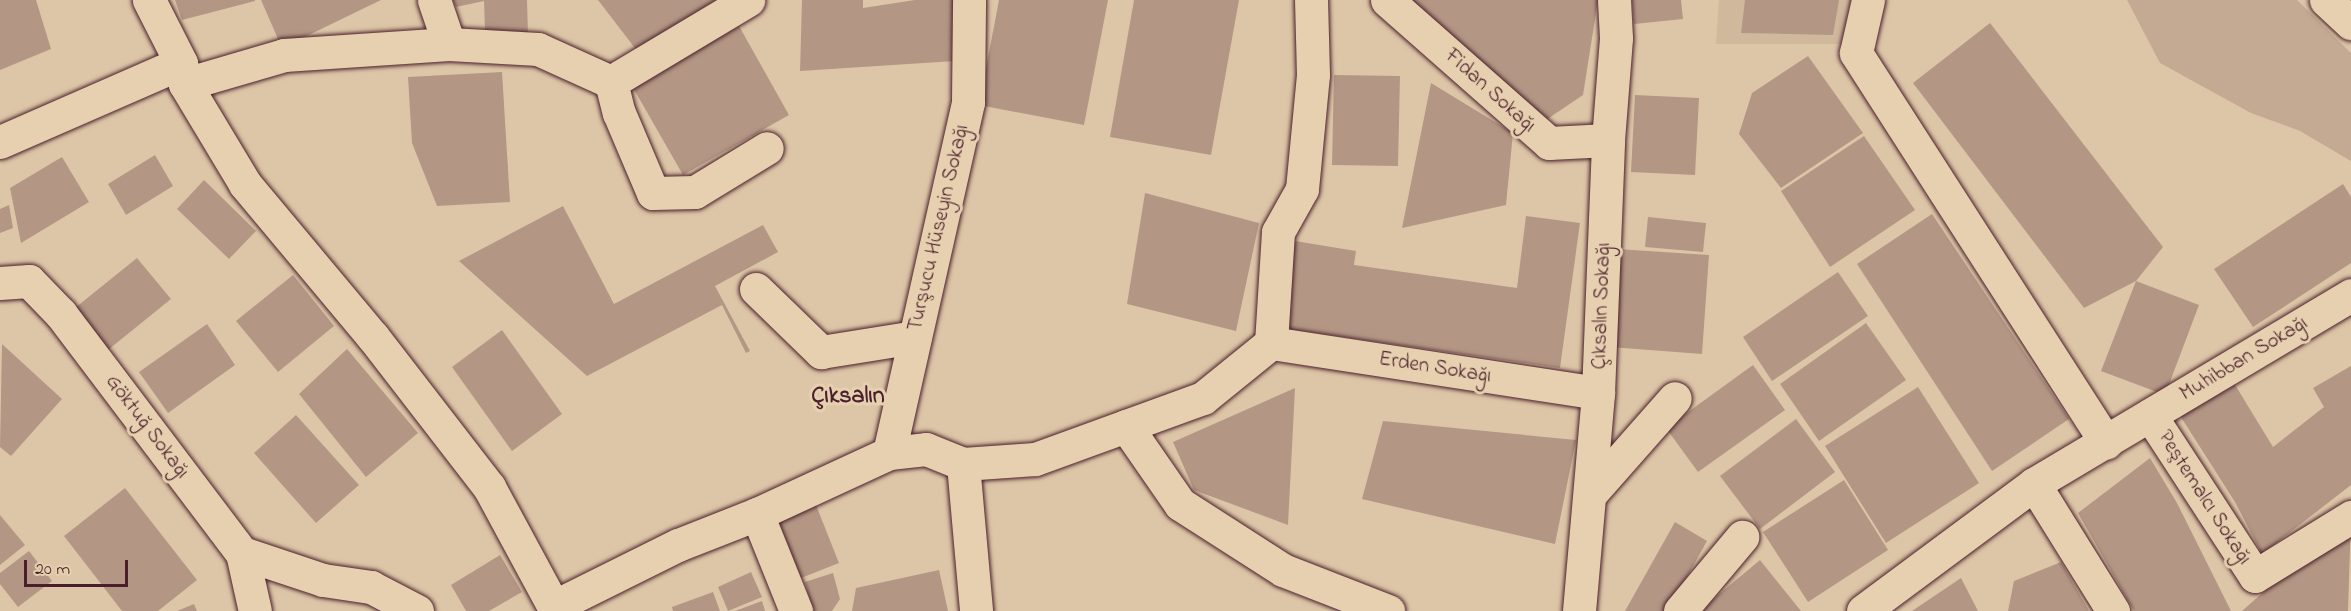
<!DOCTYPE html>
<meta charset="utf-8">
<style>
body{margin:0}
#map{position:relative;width:2351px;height:611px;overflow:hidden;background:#ddc6a7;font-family:"Indie Flower",sans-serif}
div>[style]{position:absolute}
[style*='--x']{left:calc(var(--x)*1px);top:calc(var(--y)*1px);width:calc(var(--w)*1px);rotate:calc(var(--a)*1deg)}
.built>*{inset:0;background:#d0b89c}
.green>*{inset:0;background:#c4aa92}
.building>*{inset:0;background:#b39784}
.roads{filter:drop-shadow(0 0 2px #4a1f2b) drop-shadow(0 0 2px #4a1f2b)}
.minor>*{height:33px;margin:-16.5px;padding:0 16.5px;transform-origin:16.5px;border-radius:16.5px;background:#e6d0af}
.tertiary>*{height:33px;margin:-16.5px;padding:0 16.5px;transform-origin:16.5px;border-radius:16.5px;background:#e6d0af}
.trunk>*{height:33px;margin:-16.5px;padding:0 16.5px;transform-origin:16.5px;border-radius:16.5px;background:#e6d0af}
span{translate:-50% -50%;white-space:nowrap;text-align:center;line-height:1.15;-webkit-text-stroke:6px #e6d0af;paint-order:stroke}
.street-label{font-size:21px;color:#4a1f2b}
.quarter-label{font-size:24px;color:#4a1f2b;font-weight:700}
.scale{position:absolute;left:24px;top:560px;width:104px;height:27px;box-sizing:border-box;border:3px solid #4a1f2b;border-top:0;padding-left:8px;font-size:18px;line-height:21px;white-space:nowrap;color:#4a1f2b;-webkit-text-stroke:4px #e6d0af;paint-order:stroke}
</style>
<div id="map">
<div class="built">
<div style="clip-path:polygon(1719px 0,1868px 0,1859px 44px,1716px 44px)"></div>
</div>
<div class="green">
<div style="clip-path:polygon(2127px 0,2297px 0,2351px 53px,2351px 161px,2300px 131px,2251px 113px,2160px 63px)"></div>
</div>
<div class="building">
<div style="clip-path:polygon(0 0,36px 0,51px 49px,0 70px)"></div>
<div style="clip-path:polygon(175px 0,255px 0,255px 1px,182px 20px)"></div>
<div style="clip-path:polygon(261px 0,381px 0,282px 48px)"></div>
<div style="clip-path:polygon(453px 0,527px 0,528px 34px,485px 31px,484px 1px,456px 7px)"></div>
<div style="clip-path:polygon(598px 0,720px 0,641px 56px)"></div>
<div style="clip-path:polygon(802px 0,863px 0,863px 8px,915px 0,958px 0,955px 61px,800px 71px)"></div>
<div style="clip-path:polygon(999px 0,1108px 0,1084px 125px,979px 105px)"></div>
<div style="clip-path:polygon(1134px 0,1239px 0,1211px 155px,1110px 137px)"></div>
<div style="clip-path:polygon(1408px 0,1598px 0,1583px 95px,1540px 124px)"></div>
<div style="clip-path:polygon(1632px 0,1681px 0,1683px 19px,1634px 24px)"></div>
<div style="clip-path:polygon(1745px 0,1839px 0,1833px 35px,1741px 33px)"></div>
<div style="clip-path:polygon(1990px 23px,2163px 247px,2136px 281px,2084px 308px,1913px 83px)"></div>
<div style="clip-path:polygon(739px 26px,789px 115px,683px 175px,632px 86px)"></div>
<div style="clip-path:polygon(1808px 56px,1863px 133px,1781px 188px,1739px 134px,1752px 93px)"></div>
<div style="clip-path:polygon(502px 72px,510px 202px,437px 206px,412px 143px,408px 77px)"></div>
<div style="clip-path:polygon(1334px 75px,1400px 76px,1398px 166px,1332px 165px)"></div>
<div style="clip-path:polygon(1431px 83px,1513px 133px,1506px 205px,1402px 228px)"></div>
<div style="clip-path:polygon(1635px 95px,1699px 98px,1695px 175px,1631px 172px)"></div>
<div style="clip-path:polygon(1864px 136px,1915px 210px,1830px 267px,1781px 191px)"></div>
<div style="clip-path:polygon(155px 155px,173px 186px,126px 215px,108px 184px)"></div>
<div style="clip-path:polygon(62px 157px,89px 202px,21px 243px,10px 188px)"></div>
<div style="clip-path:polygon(204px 180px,256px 231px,229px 259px,177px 209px)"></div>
<div style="clip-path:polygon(2343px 184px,2351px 197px,2351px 263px,2253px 327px,2214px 269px)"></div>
<div style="clip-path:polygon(1145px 193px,1259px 223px,1236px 331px,1127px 304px)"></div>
<div style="clip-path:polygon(9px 205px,13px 228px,0 233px,0 209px)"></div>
<div style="clip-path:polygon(563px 206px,614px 304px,763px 225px,778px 252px,715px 286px,750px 351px,746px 353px,722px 305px,587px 376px,459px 261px)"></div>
<div style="clip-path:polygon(1932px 214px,2069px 419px,1992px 471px,1857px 264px)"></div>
<div style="clip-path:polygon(1526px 216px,1580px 223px,1560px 368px,1280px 328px,1295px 241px,1356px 251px,1354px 265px,1517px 288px)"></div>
<div style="clip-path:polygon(1648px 217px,1706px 223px,1703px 252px,1645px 247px)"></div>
<div style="clip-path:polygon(1617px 249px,1709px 255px,1702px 354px,1610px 347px)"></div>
<div style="clip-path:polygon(137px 258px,171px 299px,103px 354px,70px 312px)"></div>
<div style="clip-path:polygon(1838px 272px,1868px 316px,1772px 381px,1743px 337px)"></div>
<div style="clip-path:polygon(293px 275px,334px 326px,278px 372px,236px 321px)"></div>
<div style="clip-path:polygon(2136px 281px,2199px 305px,2165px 395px,2101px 371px)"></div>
<div style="clip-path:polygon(1866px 323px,1906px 380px,1819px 441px,1780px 384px)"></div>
<div style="clip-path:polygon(207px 324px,235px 365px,168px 413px,139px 372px)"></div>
<div style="clip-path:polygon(502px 330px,562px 414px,512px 451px,452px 367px)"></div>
<div style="clip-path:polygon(2px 344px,62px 399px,11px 456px,0 447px)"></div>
<div style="clip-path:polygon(347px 349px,418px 433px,366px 477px,299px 394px)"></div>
<div style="clip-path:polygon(1753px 365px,1785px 410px,1698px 472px,1666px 428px)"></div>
<div style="clip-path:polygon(2351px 366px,2351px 485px,2262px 554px,2235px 502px,2172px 403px,2226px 370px,2273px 447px,2324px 407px,2313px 388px)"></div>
<div style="clip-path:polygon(1918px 387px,1979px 483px,1886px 543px,1825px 446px)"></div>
<div style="clip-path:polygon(1295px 388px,1288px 525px,1194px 490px,1173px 442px)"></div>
<div style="clip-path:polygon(296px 415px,359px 485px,316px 523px,254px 453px)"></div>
<div style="clip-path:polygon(1796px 419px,1835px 472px,1760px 529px,1720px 476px)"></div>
<div style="clip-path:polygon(1383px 421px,1576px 440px,1555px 544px,1362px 499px)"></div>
<div style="clip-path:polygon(2150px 458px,2177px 503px,2231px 611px,2134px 611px,2078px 513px)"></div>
<div style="clip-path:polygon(1844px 480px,1888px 550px,1808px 602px,1763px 532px)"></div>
<div style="clip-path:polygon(125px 488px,197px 580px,158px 611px,122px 611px,64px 536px)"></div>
<div style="clip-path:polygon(812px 495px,839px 563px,801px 578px,774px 511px)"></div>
<div style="clip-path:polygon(0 515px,25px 545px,0 565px)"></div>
<div style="clip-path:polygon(2351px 517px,2348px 611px,2242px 611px,2339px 525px)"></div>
<div style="clip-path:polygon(1675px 522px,1707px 541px,1668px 611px,1625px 611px)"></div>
<div style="clip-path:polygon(29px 551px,52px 581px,18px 607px,0 584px,0 573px)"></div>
<div style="clip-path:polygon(500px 555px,522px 592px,489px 611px,466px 611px,451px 585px)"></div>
<div style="clip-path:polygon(1760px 560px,1801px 611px,1699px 611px)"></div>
<div style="clip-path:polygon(2061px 562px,2089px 611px,2008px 611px,2014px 581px)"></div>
<div style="clip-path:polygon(939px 570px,948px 611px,852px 611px,856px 588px)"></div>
<div style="clip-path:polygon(751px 572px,762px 597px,728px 611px,718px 587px)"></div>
<div style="clip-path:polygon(833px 573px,840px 599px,832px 611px,813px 611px,805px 582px)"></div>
<div style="clip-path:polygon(1961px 578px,1978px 611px,1912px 611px)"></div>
<div style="clip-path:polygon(713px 592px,720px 611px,673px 611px,672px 607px)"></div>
<div style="clip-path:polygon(762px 601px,765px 611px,735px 611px)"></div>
<div style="clip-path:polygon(194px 604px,197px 611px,177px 611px)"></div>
</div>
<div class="roads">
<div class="minor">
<div style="--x:434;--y:0;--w:46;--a:71.2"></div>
<div style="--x:1387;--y:0;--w:216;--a:41.4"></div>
<div style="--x:1549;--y:143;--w:59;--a:-2.9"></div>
<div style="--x:1868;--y:0;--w:54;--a:102.8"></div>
<div style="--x:1856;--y:53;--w:463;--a:57.3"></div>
<div style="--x:611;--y:82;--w:160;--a:-30.9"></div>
<div style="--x:185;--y:84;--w:103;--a:-16.3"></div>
<div style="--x:284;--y:55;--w:165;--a:-3.8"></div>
<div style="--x:449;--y:44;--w:89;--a:3.2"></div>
<div style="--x:538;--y:49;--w:80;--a:24.3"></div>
<div style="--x:611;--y:82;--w:32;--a:76"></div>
<div style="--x:619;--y:113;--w:87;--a:67"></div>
<div style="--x:653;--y:193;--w:42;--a:-1.4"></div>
<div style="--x:695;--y:192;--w:84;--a:-31.4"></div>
<div style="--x:0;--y:142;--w:197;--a:-23.6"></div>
<div style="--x:181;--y:63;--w:71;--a:-116.9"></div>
<div style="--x:0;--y:283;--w:29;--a:-4"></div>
<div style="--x:29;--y:281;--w:46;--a:45.9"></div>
<div style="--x:61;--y:314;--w:300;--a:52.9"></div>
<div style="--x:242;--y:553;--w:59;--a:77.4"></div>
<div style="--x:756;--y:289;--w:91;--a:44.1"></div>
<div style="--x:821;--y:352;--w:95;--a:-9.1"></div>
<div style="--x:1271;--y:343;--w:111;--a:-86.4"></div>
<div style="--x:1278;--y:232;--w:49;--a:-60.8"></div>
<div style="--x:1302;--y:189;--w:115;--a:-84.5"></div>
<div style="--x:1313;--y:75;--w:75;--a:-91.5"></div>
<div style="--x:1271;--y:343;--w:331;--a:8.7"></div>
<div style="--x:2150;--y:415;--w:192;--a:56.9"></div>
<div style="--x:2255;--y:576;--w:113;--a:-31.6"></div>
<div style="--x:1126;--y:426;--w:95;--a:55.3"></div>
<div style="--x:1180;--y:504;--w:122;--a:32.7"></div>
<div style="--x:1283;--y:570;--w:113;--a:21.3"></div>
<div style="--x:889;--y:453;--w:360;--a:-77.3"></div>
<div style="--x:968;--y:102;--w:102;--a:-89.4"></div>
<div style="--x:963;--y:464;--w:148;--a:84.9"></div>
<div style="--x:2034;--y:484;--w:150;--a:58.1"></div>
<div style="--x:1592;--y:492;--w:125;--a:-48.6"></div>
<div style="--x:757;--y:514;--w:105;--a:68.1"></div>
<div style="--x:242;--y:553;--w:85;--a:18.4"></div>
<div style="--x:323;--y:580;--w:49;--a:8.3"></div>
<div style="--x:371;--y:587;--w:52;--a:27.6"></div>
<div style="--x:555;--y:606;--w:137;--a:-26.4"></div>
<div style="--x:678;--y:545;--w:85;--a:-21.4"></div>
<div style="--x:757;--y:514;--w:145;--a:-24.8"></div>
<div style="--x:889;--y:453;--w:37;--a:-6"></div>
<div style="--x:926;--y:449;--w:40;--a:22"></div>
<div style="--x:963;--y:464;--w:72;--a:-4"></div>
<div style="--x:1035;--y:459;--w:179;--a:-20"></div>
<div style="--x:1203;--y:398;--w:87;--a:-39"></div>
<div style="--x:1579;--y:611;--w:219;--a:-85"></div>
<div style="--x:1598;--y:393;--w:253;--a:-87.7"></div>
<div style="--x:1608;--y:140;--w:102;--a:-85.5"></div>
<div style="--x:1616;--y:38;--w:38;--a:-93"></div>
<div style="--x:1680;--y:611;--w:97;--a:-50"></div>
<div style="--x:1863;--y:611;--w:213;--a:-36.6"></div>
<div style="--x:2034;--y:484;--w:369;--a:-30.8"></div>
</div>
<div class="tertiary">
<div style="--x:181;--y:63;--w:21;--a:79"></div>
<div style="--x:185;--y:84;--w:117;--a:59"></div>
<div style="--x:245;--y:184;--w:199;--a:50.1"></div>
<div style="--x:373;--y:337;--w:190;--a:52.3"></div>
<div style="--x:489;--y:487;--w:141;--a:61.6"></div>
</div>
<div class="trunk">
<div style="--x:2326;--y:0;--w:34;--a:43"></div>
</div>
</div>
<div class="street-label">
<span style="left:1490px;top:91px;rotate:42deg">Fidan Sokağı</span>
<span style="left:939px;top:228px;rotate:-77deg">Turşucu Hüseyin Sokağı</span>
<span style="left:1602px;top:306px;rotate:-88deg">Çıksalın Sokağı</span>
<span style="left:2244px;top:359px;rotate:-31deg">Muhibban Sokağı</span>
<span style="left:1435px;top:368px;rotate:9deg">Erden Sokağı</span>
<span style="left:147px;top:427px;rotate:53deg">Göktuğ Sokağı</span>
<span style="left:2204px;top:498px;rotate:57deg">Peştemalcı Sokağı</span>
</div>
<div class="quarter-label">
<span style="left:848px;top:397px">Çıksalın</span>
</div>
<div class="scale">20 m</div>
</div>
